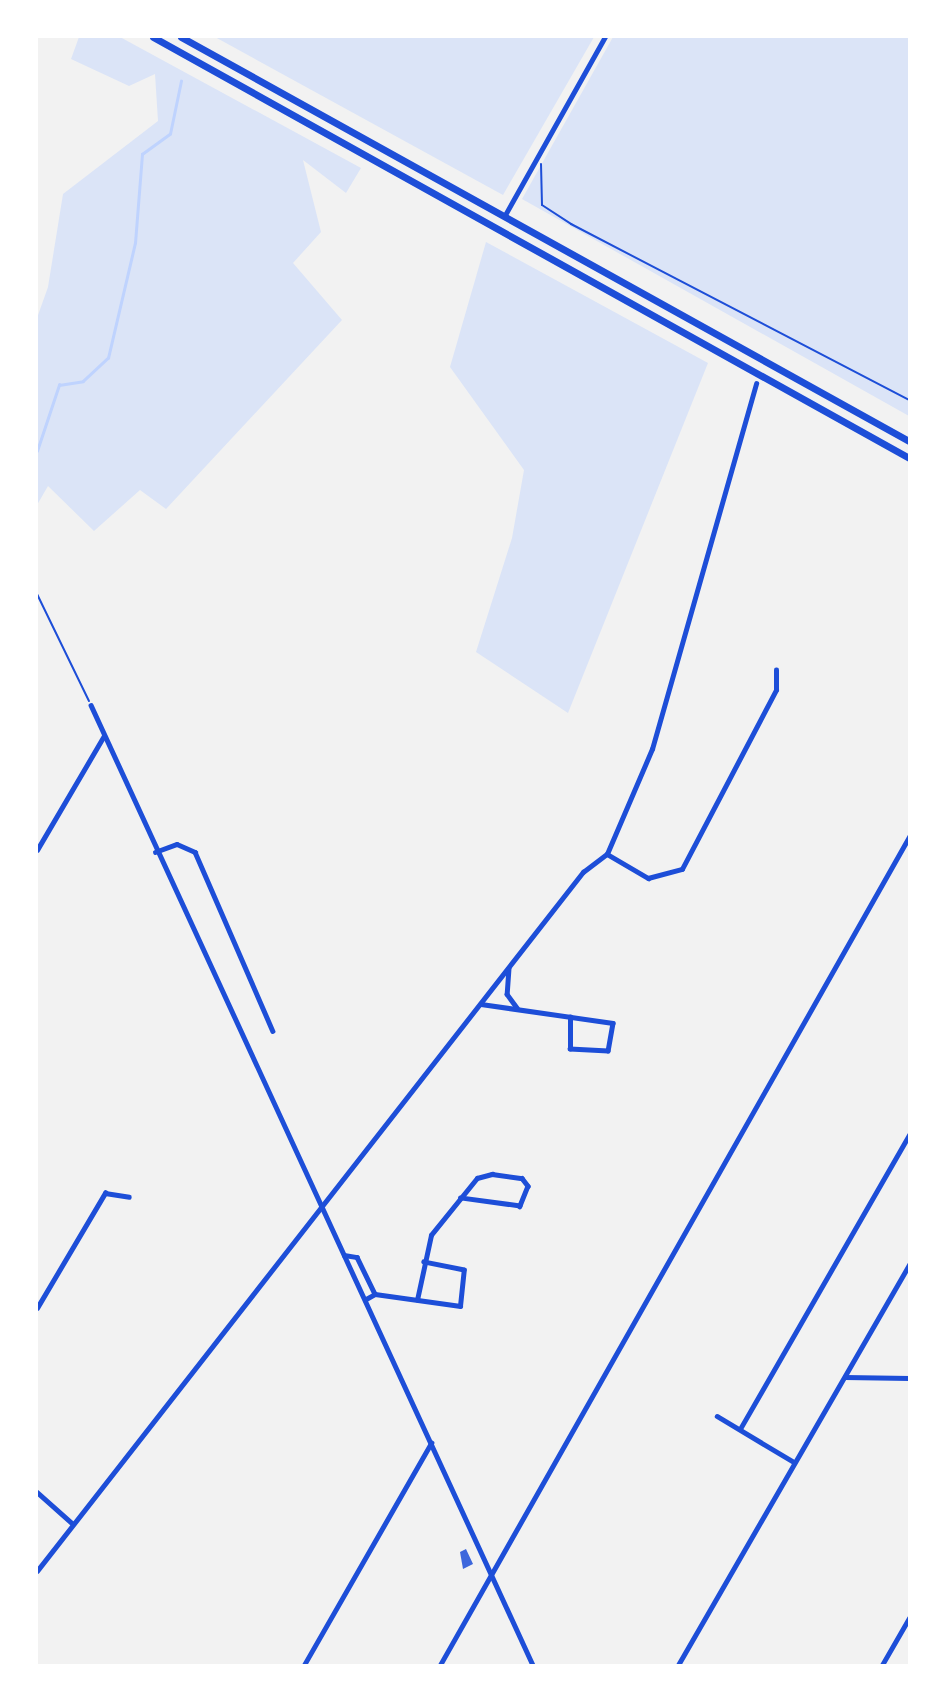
<!DOCTYPE html>
<style>
body{margin:0}
#map{position:relative;width:946px;height:1702px;overflow:hidden;background:#f2f2f2;font-family:Bitter,serif}
div>[style]{position:absolute}
[style*='--x']{left:calc(var(--x)*1px);top:calc(var(--y)*1px);width:calc(var(--w)*1px);rotate:calc(var(--a)*1deg)}
.green>*{inset:0;background:#dbe4f7}
.stream>*{height:2.5px;margin:-1.25px;padding:0 1.25px;transform-origin:1.25px;border-radius:1.25px;background:#bfd3fe}
.building>*{inset:0;background:#3d67dc}
.path>*{height:2px;margin:-1px;padding:0 1px;transform-origin:1px;border-radius:1px;background:#1d4ed8}
.minor>*{height:4.5px;margin:-2.25px;padding:0 2.25px;transform-origin:2.25px;border-radius:2.25px;background:#1d4ed8}
.trunk>*{height:7px;margin:-3.5px;padding:0 3.5px;transform-origin:3.5px;border-radius:3.5px;background:#1d4ed8}
span{translate:-50% -50%;white-space:nowrap;text-align:center;line-height:1.15;-webkit-text-stroke:7px #fff;paint-order:stroke}
.frame{position:absolute;inset:0;border:38px solid #fff;pointer-events:none}
</style>
<div id="map">
<div class="green">
<div style="clip-path:polygon(79px 37px,120px 37px,361px 168px,346px 193px,303px 160px,321px 232px,293px 263px,342px 320px,166px 509px,140px 490px,94px 531px,48px 486px,37px 505px,37px 318px,48px 287px,63px 194px,158px 121px,155px 74px,129px 86px,71px 59px)"></div>
<div style="clip-path:polygon(215px 37px,594px 37px,503px 195px)"></div>
<div style="clip-path:polygon(613px 37px,909px 37px,909px 416px,522px 199px)"></div>
<div style="clip-path:polygon(486px 242px,708px 363px,568px 713px,476px 652px,512px 538px,524px 470px,450px 367px)"></div>
</div>
<div class="stream">
<div style="--x:37;--y:451;--w:70;--a:-71.6"></div>
<div style="--x:59;--y:385;--w:24;--a:-9"></div>
<div style="--x:83;--y:381;--w:34;--a:-43"></div>
<div style="--x:108;--y:358;--w:118;--a:-76.8"></div>
<div style="--x:135;--y:243;--w:89;--a:-85.5"></div>
<div style="--x:142;--y:154;--w:34;--a:-36"></div>
<div style="--x:170;--y:134;--w:54;--a:-78.3"></div>
</div>
<div class="building">
<div style="clip-path:polygon(466px 1549px,473px 1564px,463px 1569px,460px 1552px)"></div>
</div>
<div class="path">
<div style="--x:541;--y:164;--w:41;--a:88.6"></div>
<div style="--x:542;--y:205;--w:35;--a:33"></div>
<div style="--x:571;--y:224;--w:381;--a:27.5"></div>
<div style="--x:37;--y:594;--w:119;--a:64.1"></div>
</div>
<div class="minor">
<div style="--x:505;--y:215;--w:204;--a:-60.7"></div>
<div style="--x:91;--y:705;--w:1057;--a:65.28"></div>
<div style="--x:37;--y:850;--w:132;--a:-59.6"></div>
<div style="--x:155;--y:852;--w:23;--a:-20"></div>
<div style="--x:177;--y:844;--w:20;--a:24"></div>
<div style="--x:195;--y:852;--w:195;--a:66.5"></div>
<div style="--x:607;--y:854;--w:48;--a:30.3"></div>
<div style="--x:648;--y:878;--w:35;--a:-15"></div>
<div style="--x:682;--y:869;--w:202;--a:-62.3"></div>
<div style="--x:776;--y:690;--w:20;--a:-90"></div>
<div style="--x:509;--y:968;--w:26;--a:94"></div>
<div style="--x:507;--y:994;--w:17;--a:54"></div>
<div style="--x:481;--y:1004;--w:133;--a:8.2"></div>
<div style="--x:613;--y:1023;--w:28;--a:100"></div>
<div style="--x:608;--y:1051;--w:38;--a:-177"></div>
<div style="--x:570;--y:1049;--w:32;--a:-90"></div>
<div style="--x:344;--y:1255;--w:13;--a:9"></div>
<div style="--x:357;--y:1257;--w:41;--a:64.1"></div>
<div style="--x:366;--y:1299;--w:10;--a:-29"></div>
<div style="--x:375;--y:1294;--w:86;--a:8"></div>
<div style="--x:460;--y:1306;--w:36;--a:-84"></div>
<div style="--x:464;--y:1270;--w:41;--a:-168.7"></div>
<div style="--x:417;--y:1300;--w:66;--a:-77.8"></div>
<div style="--x:431;--y:1235;--w:73;--a:-51.1"></div>
<div style="--x:477;--y:1178;--w:16;--a:-15"></div>
<div style="--x:492;--y:1174;--w:30;--a:8"></div>
<div style="--x:522;--y:1178;--w:10;--a:53"></div>
<div style="--x:528;--y:1186;--w:22;--a:112"></div>
<div style="--x:520;--y:1206;--w:60;--a:-172.3"></div>
<div style="--x:37;--y:1308;--w:134;--a:-59.4"></div>
<div style="--x:105;--y:1193;--w:24;--a:9"></div>
<div style="--x:845;--y:1377;--w:64;--a:0.9"></div>
<div style="--x:717;--y:1416;--w:90;--a:30.9"></div>
<div style="--x:740;--y:1429;--w:339;--a:-60.1"></div>
<div style="--x:37;--y:1492;--w:48;--a:41.6"></div>
<div style="--x:37;--y:1571;--w:887;--a:-52.01"></div>
<div style="--x:583;--y:872;--w:30;--a:-37"></div>
<div style="--x:607;--y:854;--w:114;--a:-66.8"></div>
<div style="--x:652;--y:749;--w:380;--a:-74.1"></div>
<div style="--x:304;--y:1665;--w:256;--a:-60.2"></div>
<div style="--x:440;--y:1665;--w:952;--a:-60.47"></div>
<div style="--x:678;--y:1665;--w:462;--a:-60"></div>
<div style="--x:882;--y:1665;--w:54;--a:-60.1"></div>
</div>
<div class="trunk">
<div style="--x:153;--y:37;--w:865;--a:29.11"></div>
<div style="--x:181;--y:37;--w:833;--a:29.03"></div>
</div>
<div class="frame"></div>
</div>
